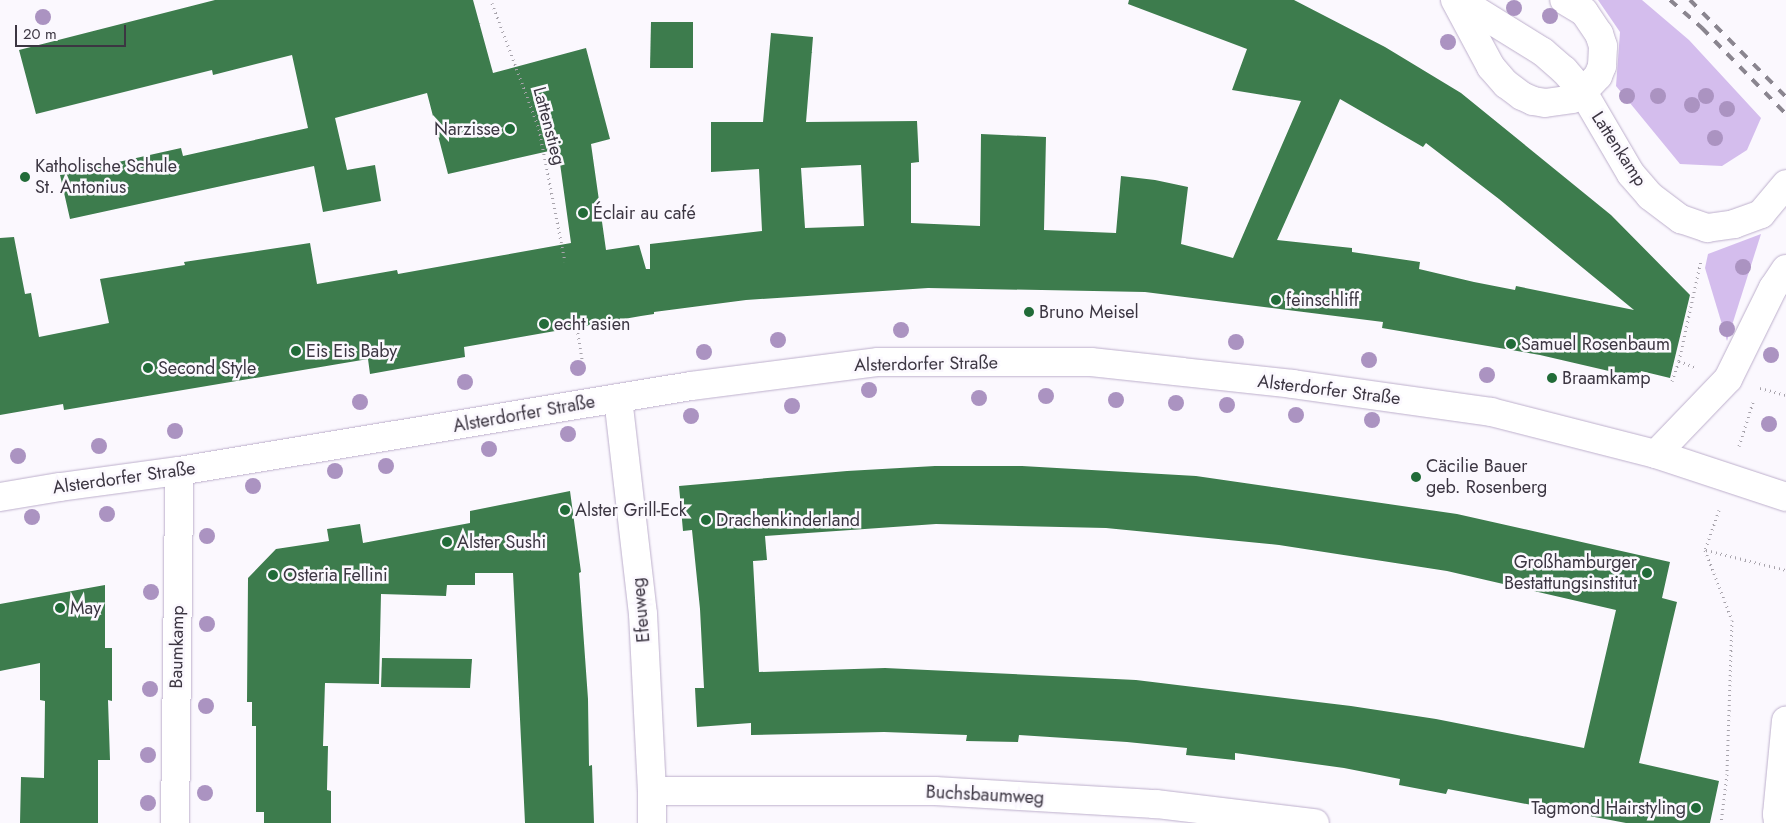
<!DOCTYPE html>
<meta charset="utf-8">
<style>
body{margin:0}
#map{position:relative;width:1786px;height:823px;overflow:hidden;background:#fbf8fe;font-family:Jost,sans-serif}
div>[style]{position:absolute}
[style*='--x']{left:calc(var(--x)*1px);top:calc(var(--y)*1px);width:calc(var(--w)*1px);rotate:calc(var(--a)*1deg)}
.green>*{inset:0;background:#d4bded}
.building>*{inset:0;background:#3d7c4d}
.path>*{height:3px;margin-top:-1.5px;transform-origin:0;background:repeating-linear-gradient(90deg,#a8a4ac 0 1px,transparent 0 5px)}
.roads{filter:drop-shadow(0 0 1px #bdafcc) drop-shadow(0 0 1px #bdafcc)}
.street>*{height:28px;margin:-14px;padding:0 14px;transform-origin:14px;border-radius:14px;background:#fff}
.secondary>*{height:28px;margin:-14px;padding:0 14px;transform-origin:14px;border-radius:14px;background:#fff}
.primary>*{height:28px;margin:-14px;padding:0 14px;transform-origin:14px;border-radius:14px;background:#fff}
.rail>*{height:4px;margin-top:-2px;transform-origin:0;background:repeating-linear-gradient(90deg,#8a858f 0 9px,transparent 0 18px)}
.trees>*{width:16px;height:16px;margin:-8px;border-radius:50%;background:#ab93c1}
.dots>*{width:14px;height:14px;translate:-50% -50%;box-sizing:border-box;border:2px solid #fbf8fe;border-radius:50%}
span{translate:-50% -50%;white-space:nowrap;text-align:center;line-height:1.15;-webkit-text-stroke:5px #fbf8fe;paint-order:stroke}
.street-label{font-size:18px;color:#3c3642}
.poi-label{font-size:18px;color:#3c3642}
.right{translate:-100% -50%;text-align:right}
.left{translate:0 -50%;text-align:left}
.scale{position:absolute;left:15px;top:25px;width:111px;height:22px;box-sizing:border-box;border:2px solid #3c3642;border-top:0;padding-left:6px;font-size:15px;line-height:18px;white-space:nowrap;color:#3c3642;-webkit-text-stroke:4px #fbf8fe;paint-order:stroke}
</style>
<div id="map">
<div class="green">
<div style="clip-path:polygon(1598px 0,1642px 0,1689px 40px,1761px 118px,1747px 150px,1722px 166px,1680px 164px,1616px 86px,1620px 32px)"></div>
<div style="clip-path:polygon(1761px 234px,1727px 341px,1705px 268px,1708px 254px)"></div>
</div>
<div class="building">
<div style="clip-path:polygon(evenodd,215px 0,473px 0,493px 73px,586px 48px,610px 139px,591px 144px,606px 250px,639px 245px,646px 269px,650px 269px,650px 244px,762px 231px,759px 169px,711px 172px,711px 122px,763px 122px,771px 33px,813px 37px,806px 122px,917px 121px,919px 162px,911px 163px,911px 223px,980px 226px,981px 134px,1046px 137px,1044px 230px,1116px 233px,1121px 176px,1155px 180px,1188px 187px,1181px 244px,1233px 258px,1301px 101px,1232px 90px,1247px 49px,1128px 4px,1129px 0,1294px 0,1385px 47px,1461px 93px,1611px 215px,1690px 295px,1670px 378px,1641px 371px,1639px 378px,1540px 355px,1382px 328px,1383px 322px,1145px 292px,928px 288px,746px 300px,654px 312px,654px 314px,641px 316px,464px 347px,465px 357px,370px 374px,368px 359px,64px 410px,63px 404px,0 415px,0 238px,14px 237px,25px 294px,31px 293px,39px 337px,109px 323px,100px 279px,185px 265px,184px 262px,310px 243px,317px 284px,397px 270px,398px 274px,571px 243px,558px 149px,448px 174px,427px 93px,335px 118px,347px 170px,375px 165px,381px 201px,323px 212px,314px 166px,70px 219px,60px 175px,181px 148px,183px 156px,308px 128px,292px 55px,213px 75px,212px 70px,36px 114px,19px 50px,215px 0,1340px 99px,1423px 147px,1426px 143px,1499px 199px,1634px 310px,1516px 286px,1515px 290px,1474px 282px,1419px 269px,1420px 262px,1352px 252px,1352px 248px,1277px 240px,1340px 99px,215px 0,861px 165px,864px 226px,805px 228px,801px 168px,861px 165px)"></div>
<div style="clip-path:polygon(651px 22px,693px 22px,693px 68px,650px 68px)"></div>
<div style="clip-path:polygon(evenodd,935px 466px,1022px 466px,1196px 476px,1457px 514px,1670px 562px,1662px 598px,1677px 602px,1639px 763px,1719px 781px,1710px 823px,1626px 823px,1448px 789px,1446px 794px,1399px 785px,1400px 779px,1344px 768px,1235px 753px,1235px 760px,1186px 755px,1187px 748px,1127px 742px,1019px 735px,1018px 742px,966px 741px,967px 735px,884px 732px,751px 735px,751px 723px,697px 727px,695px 688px,704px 688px,700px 609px,692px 530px,683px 531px,679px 486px,847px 471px,935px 466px,936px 524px,1106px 528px,1279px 545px,1447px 571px,1616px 610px,1584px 748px,1436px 719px,1351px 706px,1136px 680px,885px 668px,759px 672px,753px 561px,767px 560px,765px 536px,936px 524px)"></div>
<div style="clip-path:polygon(570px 491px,581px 572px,579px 573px,588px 699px,589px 766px,592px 765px,594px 823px,525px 823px,513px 573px,475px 573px,475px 585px,447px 585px,446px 596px,381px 594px,379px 684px,325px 683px,323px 746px,328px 746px,327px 790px,331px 791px,331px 823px,264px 823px,264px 812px,256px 812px,256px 726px,252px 726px,252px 702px,247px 702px,248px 578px,276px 549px,329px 541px,327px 529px,360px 524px,363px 543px,470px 523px,470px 511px)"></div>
<div style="clip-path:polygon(105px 585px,105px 648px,112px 648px,112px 701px,108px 700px,110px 760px,98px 760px,98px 823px,20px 823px,21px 777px,44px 778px,45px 701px,40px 700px,40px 663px,0 671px,0 604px)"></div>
<div style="clip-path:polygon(382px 658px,472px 659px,470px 688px,381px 687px)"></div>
</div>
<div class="path">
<div style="--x:492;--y:3;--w:134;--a:69.5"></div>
<div style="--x:539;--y:129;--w:135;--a:78.9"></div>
<div style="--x:577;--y:328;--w:44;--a:80.8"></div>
<div style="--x:1679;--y:361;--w:17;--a:21"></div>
<div style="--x:1672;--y:381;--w:21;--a:-71"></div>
<div style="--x:1679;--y:361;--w:103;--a:-77.7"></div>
<div style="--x:1760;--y:388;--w:27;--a:15"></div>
<div style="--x:1739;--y:446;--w:46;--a:-72.3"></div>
<div style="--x:1719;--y:510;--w:42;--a:109.3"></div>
<div style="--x:1705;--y:550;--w:75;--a:68.9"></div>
<div style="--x:1732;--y:620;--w:154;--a:91.9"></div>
<div style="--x:1727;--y:774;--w:49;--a:97"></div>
<div style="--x:1706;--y:550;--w:82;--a:14"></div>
</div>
<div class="roads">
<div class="street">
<div style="--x:1455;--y:0;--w:76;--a:61.8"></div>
<div style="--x:1491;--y:67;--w:23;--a:49"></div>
<div style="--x:1506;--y:84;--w:20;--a:37"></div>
<div style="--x:1522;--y:96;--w:12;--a:24"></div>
<div style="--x:1533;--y:101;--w:12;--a:9"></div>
<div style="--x:1545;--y:103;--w:27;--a:-8"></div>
<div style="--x:1572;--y:99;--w:13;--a:-32"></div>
<div style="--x:1583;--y:92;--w:22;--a:-47"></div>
<div style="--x:1598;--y:76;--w:11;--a:-68"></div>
<div style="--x:1602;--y:66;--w:20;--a:-87"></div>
<div style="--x:1603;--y:46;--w:13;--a:-108"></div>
<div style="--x:1599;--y:34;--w:27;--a:-124"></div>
<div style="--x:1584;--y:12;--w:23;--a:-149"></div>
<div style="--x:1459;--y:0;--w:99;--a:31.8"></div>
<div style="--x:1543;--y:52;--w:28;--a:41"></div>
<div style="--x:1564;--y:70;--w:29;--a:49"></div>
<div style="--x:1583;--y:92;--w:95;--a:59.7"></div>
<div style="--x:1631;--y:174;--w:29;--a:49"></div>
<div style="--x:1650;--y:196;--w:39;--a:37"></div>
<div style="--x:1681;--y:219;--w:28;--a:19"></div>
<div style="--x:1707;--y:228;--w:27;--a:-8"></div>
<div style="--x:1734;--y:224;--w:29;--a:-20"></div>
<div style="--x:1761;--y:214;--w:39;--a:-50"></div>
<div style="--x:618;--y:398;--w:217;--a:83.4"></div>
<div style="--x:643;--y:614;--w:177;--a:87.1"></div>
<div style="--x:652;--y:791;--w:32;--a:90"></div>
<div style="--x:652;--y:791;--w:283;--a:0"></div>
<div style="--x:935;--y:791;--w:222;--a:3.4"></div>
<div style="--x:1157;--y:804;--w:159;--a:6.9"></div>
<div style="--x:175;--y:823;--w:352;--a:-89.3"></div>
</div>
<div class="secondary">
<div style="--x:1656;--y:454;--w:104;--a:-46.2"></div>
<div style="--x:1728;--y:379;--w:102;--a:-63.7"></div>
<div style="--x:1773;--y:288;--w:23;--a:-56"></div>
<div style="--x:0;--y:497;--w:61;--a:-9.5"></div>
<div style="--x:60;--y:487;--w:120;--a:-7.7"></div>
<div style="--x:179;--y:471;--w:519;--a:-9.43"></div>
<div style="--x:691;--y:386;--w:189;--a:-7.3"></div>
<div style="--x:878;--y:362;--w:213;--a:0"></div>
<div style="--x:1091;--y:362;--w:203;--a:6.2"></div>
<div style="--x:1293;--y:384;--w:200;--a:8"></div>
<div style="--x:1491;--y:412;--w:170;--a:14.3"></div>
<div style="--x:1656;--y:454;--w:137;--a:18.3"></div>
</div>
<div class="primary">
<div style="--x:1778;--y:823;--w:9;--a:-96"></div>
<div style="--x:1777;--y:814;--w:94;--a:-84.5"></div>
</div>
</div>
<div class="rail">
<div style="--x:1670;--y:0;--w:43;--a:41.2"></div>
<div style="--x:1702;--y:28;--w:120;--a:45.7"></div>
<div style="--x:1690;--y:0;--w:136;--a:45.3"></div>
</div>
<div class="trees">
<div style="left:1514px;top:8px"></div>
<div style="left:1550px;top:16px"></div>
<div style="left:43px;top:17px"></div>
<div style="left:1448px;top:42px"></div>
<div style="left:1627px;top:96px"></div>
<div style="left:1658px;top:96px"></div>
<div style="left:1706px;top:96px"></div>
<div style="left:1692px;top:105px"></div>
<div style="left:1727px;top:109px"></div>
<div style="left:1715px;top:138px"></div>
<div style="left:1743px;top:267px"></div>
<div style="left:1727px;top:329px"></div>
<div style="left:901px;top:330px"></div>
<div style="left:778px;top:340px"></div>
<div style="left:1236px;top:342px"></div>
<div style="left:704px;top:352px"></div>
<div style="left:1771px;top:355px"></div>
<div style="left:1369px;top:360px"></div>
<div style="left:578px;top:368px"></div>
<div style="left:1487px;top:375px"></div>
<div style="left:465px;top:382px"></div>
<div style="left:869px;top:390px"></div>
<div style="left:1046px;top:396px"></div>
<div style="left:979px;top:398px"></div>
<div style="left:1116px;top:400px"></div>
<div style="left:360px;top:402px"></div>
<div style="left:1176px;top:403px"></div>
<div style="left:1227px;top:405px"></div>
<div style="left:792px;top:406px"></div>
<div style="left:1296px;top:415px"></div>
<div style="left:691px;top:416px"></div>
<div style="left:1372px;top:420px"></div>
<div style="left:1769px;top:424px"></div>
<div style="left:175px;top:431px"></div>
<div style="left:568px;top:434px"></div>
<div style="left:99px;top:446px"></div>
<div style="left:489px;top:449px"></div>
<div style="left:18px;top:456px"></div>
<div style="left:386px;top:466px"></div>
<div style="left:335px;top:471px"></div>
<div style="left:253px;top:486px"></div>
<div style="left:107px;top:514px"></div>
<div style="left:32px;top:517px"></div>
<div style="left:207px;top:536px"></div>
<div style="left:151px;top:592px"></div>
<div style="left:207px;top:624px"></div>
<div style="left:150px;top:689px"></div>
<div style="left:206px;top:706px"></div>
<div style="left:148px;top:755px"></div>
<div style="left:205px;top:793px"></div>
<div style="left:148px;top:803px"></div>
</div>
<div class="dots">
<div style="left:510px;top:129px;background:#216b38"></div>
<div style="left:25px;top:177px;background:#216b38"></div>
<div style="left:583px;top:213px;background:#216b38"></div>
<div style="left:1276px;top:300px;background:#216b38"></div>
<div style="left:1029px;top:312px;background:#216b38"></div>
<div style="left:544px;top:324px;background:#216b38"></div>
<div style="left:1511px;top:344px;background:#216b38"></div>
<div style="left:296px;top:351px;background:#216b38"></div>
<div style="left:148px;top:368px;background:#216b38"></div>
<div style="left:1552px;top:378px;background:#216b38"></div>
<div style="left:1416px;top:477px;background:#216b38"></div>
<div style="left:565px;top:510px;background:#216b38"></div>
<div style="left:706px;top:520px;background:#216b38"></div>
<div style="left:447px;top:542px;background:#216b38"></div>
<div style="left:1647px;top:573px;background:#216b38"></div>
<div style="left:273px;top:575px;background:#216b38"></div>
<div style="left:60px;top:608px;background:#216b38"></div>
<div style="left:1696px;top:808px;background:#216b38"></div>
</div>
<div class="street-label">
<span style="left:549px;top:126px;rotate:75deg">Lattenstieg</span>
<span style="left:1619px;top:149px;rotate:57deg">Lattenkamp</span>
<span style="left:926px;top:364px;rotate:-1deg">Alsterdorfer Straße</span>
<span style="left:1329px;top:390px;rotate:7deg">Alsterdorfer Straße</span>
<span style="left:524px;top:414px;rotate:-10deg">Alsterdorfer Straße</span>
<span style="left:124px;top:478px;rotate:-8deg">Alsterdorfer Straße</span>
<span style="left:641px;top:610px;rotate:-95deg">Efeuweg</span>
<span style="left:177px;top:647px;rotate:-89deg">Baumkamp</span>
<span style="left:985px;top:795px;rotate:3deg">Buchsbaumweg</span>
</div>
<div class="poi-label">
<span class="right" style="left:500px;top:129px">Narzisse</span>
<span class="left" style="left:35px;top:177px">Katholische Schule<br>St. Antonius</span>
<span class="left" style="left:593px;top:213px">Éclair au café</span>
<span class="left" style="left:1286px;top:300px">feinschliff</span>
<span class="left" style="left:1039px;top:312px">Bruno Meisel</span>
<span class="left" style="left:554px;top:324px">echt asien</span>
<span class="left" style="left:1521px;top:344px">Samuel Rosenbaum</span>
<span class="left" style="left:306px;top:351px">Eis Eis Baby</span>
<span class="left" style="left:158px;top:368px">Second Style</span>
<span class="left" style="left:1562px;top:378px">Braamkamp</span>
<span class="left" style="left:1426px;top:477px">Cäcilie Bauer<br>geb. Rosenberg</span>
<span class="left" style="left:575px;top:510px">Alster Grill-Eck</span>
<span class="left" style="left:716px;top:520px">Drachenkinderland</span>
<span class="left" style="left:457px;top:542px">Alster Sushi</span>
<span class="right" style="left:1637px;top:573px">Großhamburger<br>Bestattungsinstitut</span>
<span class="left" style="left:283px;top:575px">Osteria Fellini</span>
<span class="left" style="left:70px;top:608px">May</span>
<span class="right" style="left:1686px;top:808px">Tagmond Hairstyling</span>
</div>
<div class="scale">20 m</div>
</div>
